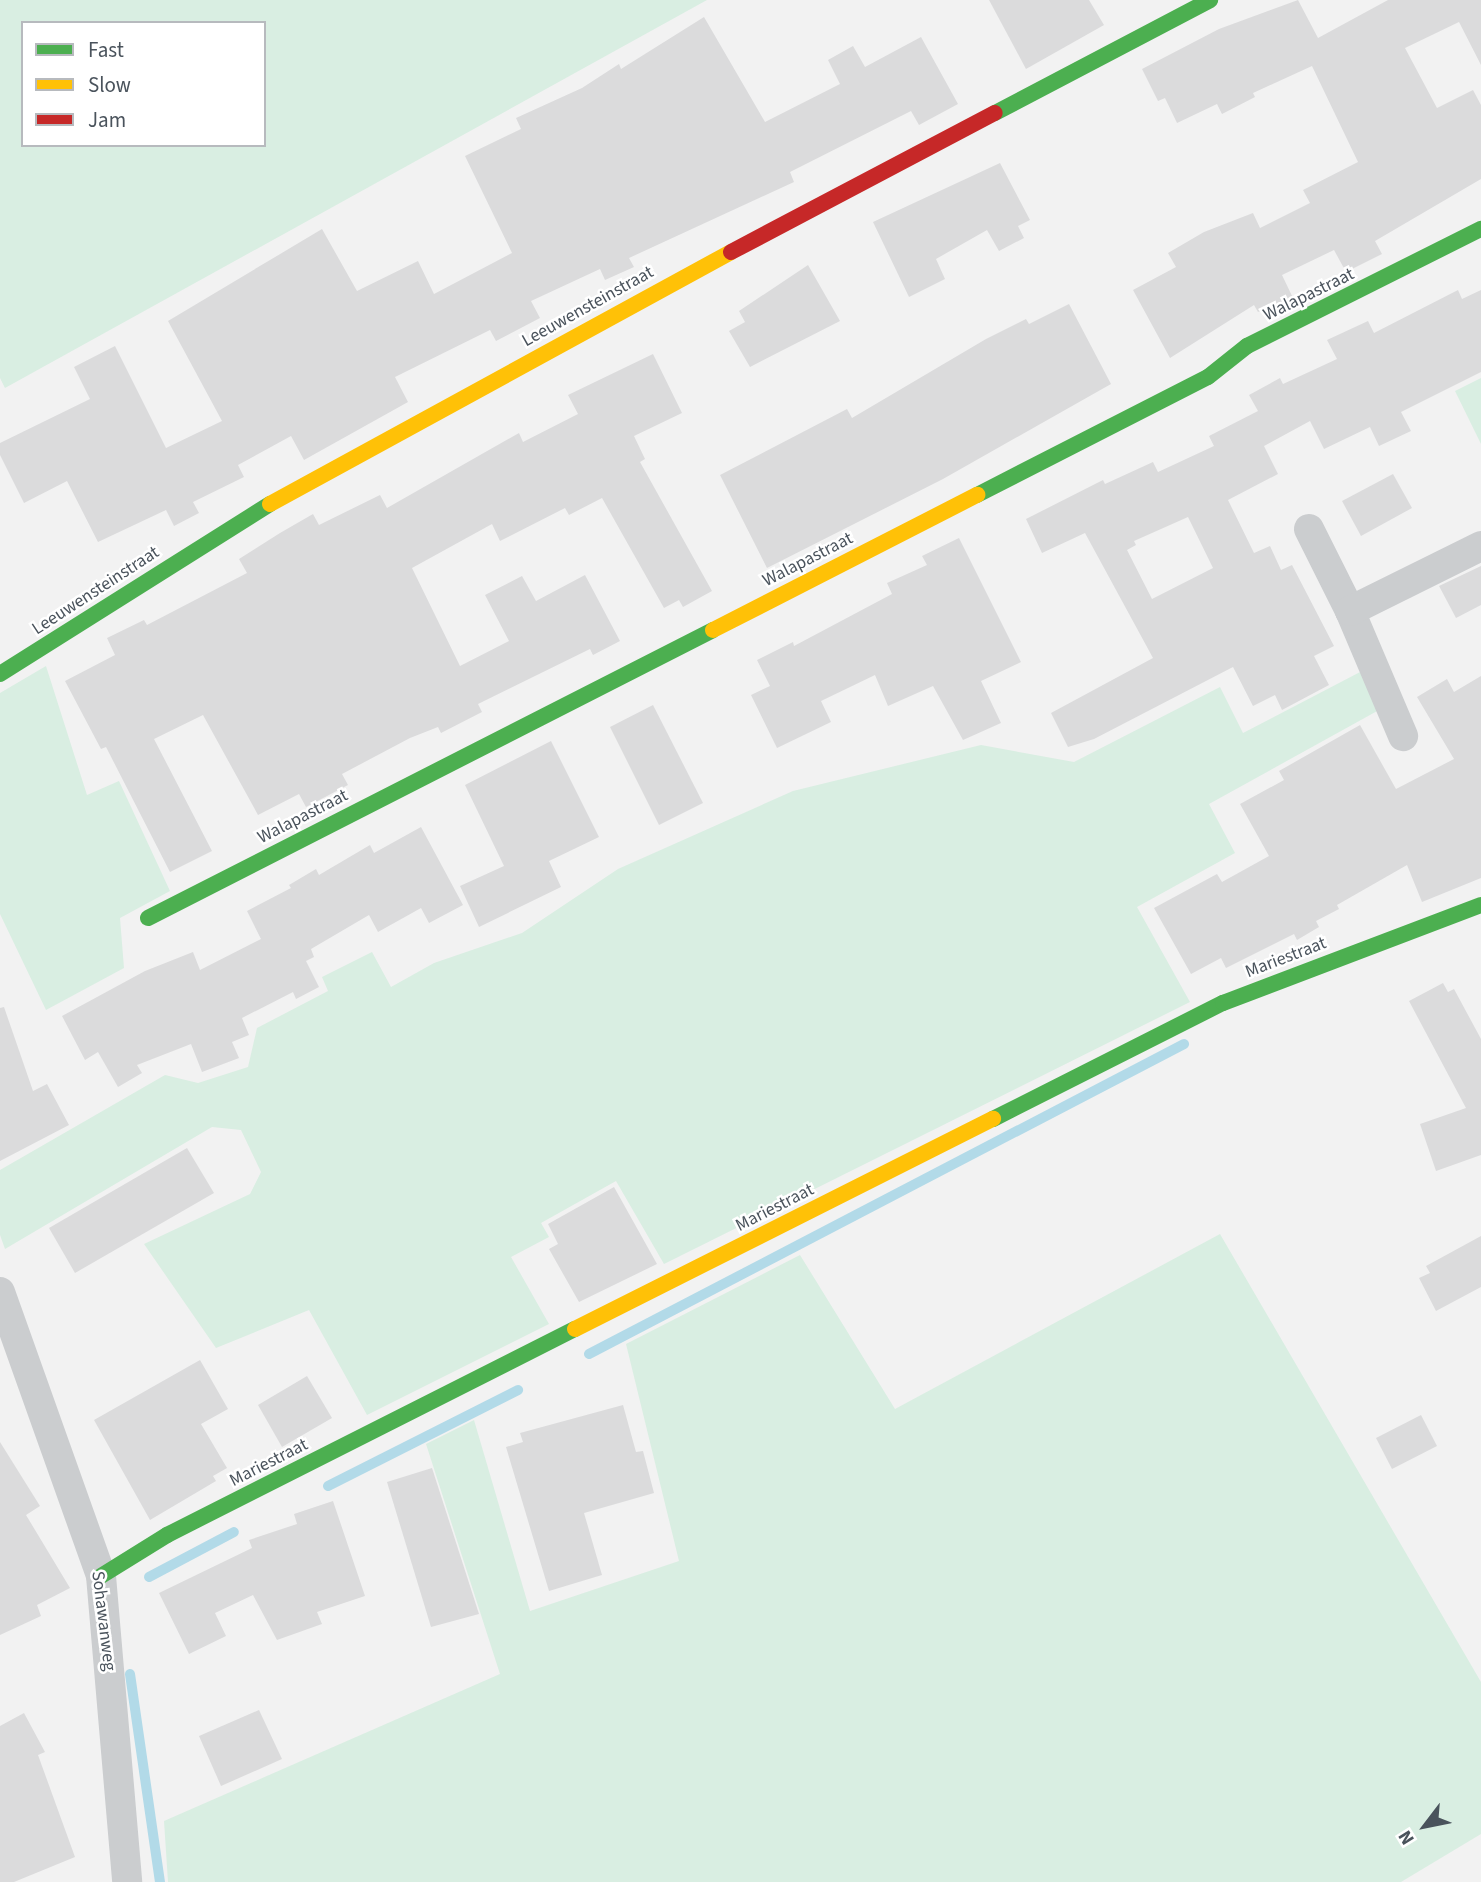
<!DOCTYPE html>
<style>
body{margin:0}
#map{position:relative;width:1481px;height:1882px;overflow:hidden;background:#f2f2f2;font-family:"Source Sans 3",sans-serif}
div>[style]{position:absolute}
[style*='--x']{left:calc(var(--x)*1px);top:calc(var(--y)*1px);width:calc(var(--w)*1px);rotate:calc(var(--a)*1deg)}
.green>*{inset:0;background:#d9eee2}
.stream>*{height:10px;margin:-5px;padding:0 5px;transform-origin:5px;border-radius:5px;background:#b2dae8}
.building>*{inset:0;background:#dbdbdc}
.street>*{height:30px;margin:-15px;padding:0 15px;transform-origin:15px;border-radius:15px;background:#cbcdcf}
.fast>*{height:16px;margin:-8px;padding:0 8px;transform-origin:8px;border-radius:8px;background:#4caf50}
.slow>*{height:16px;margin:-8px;padding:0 8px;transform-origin:8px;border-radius:8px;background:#ffc107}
.jam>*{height:16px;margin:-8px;padding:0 8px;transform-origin:8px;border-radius:8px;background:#c62828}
span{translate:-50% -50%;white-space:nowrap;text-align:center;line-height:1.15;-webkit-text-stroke:5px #fff;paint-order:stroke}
.street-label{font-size:18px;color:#4a535c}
.legend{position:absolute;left:21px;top:21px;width:245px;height:126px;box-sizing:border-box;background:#fff;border:2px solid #b7babe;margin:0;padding:9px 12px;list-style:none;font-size:21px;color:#4a535c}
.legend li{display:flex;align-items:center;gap:14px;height:35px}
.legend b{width:35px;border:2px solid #b7babe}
.north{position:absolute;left:1390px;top:1791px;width:70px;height:70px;-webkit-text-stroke:5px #fff;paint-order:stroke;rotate:238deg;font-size:19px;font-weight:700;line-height:28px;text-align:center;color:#4a535c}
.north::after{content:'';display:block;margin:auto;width:24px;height:32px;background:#4a535c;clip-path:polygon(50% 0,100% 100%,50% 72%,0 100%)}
</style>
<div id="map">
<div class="green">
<div style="clip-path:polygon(evenodd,0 0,707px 0,5px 388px,0 378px,0 0,23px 23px,264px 23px,264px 145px,23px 145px,23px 23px)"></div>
<div style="clip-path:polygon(1481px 378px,1481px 444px,1455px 391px)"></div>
<div style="clip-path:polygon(46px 666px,87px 795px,119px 781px,170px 891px,120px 918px,124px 968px,46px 1010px,0 914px,0 693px)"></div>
<div style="clip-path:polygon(1362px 671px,1379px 710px,1209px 804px,1235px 853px,1137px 907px,1190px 1002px,664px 1264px,616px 1181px,541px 1223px,549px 1237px,511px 1257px,549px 1324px,367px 1415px,309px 1310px,216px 1348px,144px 1244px,250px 1194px,261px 1172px,241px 1130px,212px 1127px,5px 1249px,0 1235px,0 1170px,165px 1075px,198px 1083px,248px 1067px,257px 1028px,328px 991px,322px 977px,372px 952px,391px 987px,434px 963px,522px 933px,618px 869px,793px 791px,981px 745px,1074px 762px,1220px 687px,1243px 733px)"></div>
<div style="clip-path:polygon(1220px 1234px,1481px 1682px,1481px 1834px,1401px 1882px,168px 1882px,164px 1821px,500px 1674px,426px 1444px,474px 1420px,530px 1611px,679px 1561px,626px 1344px,800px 1255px,895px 1409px)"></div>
</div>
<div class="stream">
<div style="--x:589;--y:1354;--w:671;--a:-27.52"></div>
<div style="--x:328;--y:1486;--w:213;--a:-26.8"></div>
<div style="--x:149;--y:1577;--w:96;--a:-27.9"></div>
<div style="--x:130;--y:1674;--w:210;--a:81.8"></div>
</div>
<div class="building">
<div style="clip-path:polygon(989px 0,1089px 0,1104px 25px,1026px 69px)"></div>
<div style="clip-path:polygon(1298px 0,1318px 38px,1388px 0,1481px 0,1481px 65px,1459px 22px,1405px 48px,1437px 108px,1473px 90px,1481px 105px,1481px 179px,1375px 241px,1382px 254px,1346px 272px,1334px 250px,1282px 275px,1293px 298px,1258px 312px,1254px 305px,1170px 358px,1133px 290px,1176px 267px,1168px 253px,1204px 232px,1253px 213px,1260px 228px,1310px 203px,1303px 190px,1358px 162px,1312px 66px,1253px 93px,1255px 97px,1222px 114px,1217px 104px,1177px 123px,1165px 98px,1158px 101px,1142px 69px,1219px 29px)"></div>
<div style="clip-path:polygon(704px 17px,765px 122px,840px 84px,828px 60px,853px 46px,865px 67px,921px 37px,958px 104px,919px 125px,911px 111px,790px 172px,794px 182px,629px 258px,634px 267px,605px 280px,600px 269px,531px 301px,540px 318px,496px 341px,490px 330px,395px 377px,408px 402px,304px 460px,291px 436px,238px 465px,244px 477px,193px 502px,199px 513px,174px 526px,166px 510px,98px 542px,67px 481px,24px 503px,0 455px,0 443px,90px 399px,74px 367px,115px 346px,166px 448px,222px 421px,168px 321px,322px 229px,357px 291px,418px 261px,434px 294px,512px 253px,465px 156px,521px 129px,516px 118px,582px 88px,619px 64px,621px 69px)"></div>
<div style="clip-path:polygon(1000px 163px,1030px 220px,1018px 226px,1024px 238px,999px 251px,987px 230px,936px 259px,945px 279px,909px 297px,873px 222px)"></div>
<div style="clip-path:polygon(808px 265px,840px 321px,750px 367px,729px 331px,745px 322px,739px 311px)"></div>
<div style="clip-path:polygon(evenodd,1458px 290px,1462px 299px,1481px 290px,1481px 372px,1401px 412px,1411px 431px,1379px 446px,1370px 427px,1324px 449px,1310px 421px,1264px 446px,1278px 474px,1228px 500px,1254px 553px,1270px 546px,1281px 570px,1292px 565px,1334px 646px,1314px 656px,1329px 685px,1282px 710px,1275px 695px,1253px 706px,1233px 667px,1094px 739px,1068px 747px,1051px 713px,1153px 658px,1085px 533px,1042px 553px,1026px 519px,1103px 480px,1105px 484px,1153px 462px,1158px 472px,1214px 446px,1209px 436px,1258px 411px,1249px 395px,1280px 378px,1283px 384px,1337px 359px,1327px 340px,1368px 321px,1374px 333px,1458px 290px,1188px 517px,1213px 568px,1152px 599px,1127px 550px,1136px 545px,1134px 541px,1188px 517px)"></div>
<div style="clip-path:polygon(1069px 304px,1111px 384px,943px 479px,767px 568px,720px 475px,847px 409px,852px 418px,986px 339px,1026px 319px,1029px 324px)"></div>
<div style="clip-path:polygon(653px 354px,682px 413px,634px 436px,645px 459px,640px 462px,712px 591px,683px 607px,679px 600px,664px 608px,602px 498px,569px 515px,565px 508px,500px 541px,492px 524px,412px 568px,460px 666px,509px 641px,485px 595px,522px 576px,536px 601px,585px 575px,620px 641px,593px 655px,590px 649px,478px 704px,482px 712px,441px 733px,438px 727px,410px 738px,342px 774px,348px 785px,306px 807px,299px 794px,258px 815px,203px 715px,154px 739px,212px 851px,170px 872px,106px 747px,101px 749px,65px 681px,115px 655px,107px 638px,144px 620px,147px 625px,247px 573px,239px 559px,280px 533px,313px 514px,319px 525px,380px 495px,387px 508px,519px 433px,523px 442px,578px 414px,568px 395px)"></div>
<div style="clip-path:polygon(1393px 474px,1412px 508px,1361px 536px,1342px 501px)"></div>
<div style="clip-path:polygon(959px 538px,1021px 662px,981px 681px,1001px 723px,963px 740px,933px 686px,888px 706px,875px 675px,821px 701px,831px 722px,777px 748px,751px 695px,770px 686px,757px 660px,793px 642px,794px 646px,892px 594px,887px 583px,927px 565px,922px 556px)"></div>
<div style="clip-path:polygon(1481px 566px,1481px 605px,1456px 618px,1439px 586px)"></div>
<div style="clip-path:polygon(1481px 676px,1481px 878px,1422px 902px,1407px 865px,1337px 905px,1339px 909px,1316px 921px,1319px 927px,1297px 940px,1294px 934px,1226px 968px,1221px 958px,1191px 974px,1154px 908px,1217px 874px,1222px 882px,1269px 856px,1240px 804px,1284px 780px,1279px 771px,1360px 725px,1396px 789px,1454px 759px,1417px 697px,1447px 679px,1454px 692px)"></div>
<div style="clip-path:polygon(653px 705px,703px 803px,659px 825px,610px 727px)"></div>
<div style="clip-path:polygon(551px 741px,599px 837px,549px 861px,561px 887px,479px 927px,460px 886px,504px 866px,465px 785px)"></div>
<div style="clip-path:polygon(421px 827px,463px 905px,429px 923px,421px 908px,378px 932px,369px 915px,311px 949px,314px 957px,306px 961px,319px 987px,296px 999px,293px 992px,242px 1018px,249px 1035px,232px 1042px,239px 1058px,202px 1072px,191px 1044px,137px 1065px,142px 1073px,118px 1087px,98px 1052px,85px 1060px,62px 1016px,145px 971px,193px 952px,200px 970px,261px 939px,247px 911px,291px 888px,289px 885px,316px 869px,319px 875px,370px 845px,374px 853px)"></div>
<div style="clip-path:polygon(1443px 983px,1448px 992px,1454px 989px,1481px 1039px,1481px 1155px,1436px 1171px,1420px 1124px,1466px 1108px,1409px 1001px)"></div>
<div style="clip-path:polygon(4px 1007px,33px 1091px,47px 1084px,69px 1125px,0 1161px,0 1008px)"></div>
<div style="clip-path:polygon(187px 1148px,214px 1193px,75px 1273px,49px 1228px)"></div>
<div style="clip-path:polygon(614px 1187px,657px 1264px,579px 1302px,549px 1249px,558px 1244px,548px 1224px)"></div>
<div style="clip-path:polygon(1481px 1236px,1481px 1287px,1436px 1311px,1419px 1278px,1430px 1273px,1426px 1266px)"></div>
<div style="clip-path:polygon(200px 1360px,228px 1409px,201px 1424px,227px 1468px,213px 1476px,216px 1481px,150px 1520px,94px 1420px)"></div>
<div style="clip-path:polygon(307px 1376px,332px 1418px,282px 1447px,258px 1405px)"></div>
<div style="clip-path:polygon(623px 1405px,636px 1452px,643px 1451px,654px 1493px,584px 1513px,602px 1575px,549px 1591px,506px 1447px,523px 1442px,520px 1433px)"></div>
<div style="clip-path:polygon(1421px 1415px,1437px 1446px,1392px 1469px,1376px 1438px)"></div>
<div style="clip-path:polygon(0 1442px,40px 1506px,26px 1515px,70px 1588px,37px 1605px,41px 1616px,0 1635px)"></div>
<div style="clip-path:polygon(432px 1468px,479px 1614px,431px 1627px,387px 1482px)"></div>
<div style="clip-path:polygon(333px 1501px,365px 1596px,317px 1612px,322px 1624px,277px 1640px,253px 1595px,215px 1613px,226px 1636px,189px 1654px,159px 1593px,252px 1548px,249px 1540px,297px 1524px,294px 1514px)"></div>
<div style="clip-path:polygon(259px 1710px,282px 1759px,221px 1786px,199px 1736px)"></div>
<div style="clip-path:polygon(24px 1713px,45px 1752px,38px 1755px,75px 1857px,14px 1882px,0 1882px,0 1726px)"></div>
</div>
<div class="street">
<div style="--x:1309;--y:529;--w:92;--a:63.4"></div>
<div style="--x:1350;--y:611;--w:136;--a:67"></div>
<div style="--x:1350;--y:611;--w:146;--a:-26.4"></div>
<div style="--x:0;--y:1292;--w:301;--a:70.4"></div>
<div style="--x:101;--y:1576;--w:307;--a:85.1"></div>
</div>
<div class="fast">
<div style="--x:995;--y:113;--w:243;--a:-27.7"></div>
<div style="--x:977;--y:495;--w:259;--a:-27.1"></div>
<div style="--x:1208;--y:377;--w:50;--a:-38.5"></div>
<div style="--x:1247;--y:346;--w:262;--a:-26.6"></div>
<div style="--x:0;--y:674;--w:319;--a:-32.2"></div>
<div style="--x:148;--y:918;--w:634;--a:-27.01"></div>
<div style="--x:993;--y:1119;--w:258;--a:-26.8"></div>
<div style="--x:1223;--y:1003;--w:276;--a:-20.8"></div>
<div style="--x:101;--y:1576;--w:78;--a:-31.8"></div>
<div style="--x:167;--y:1535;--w:457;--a:-26.8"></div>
</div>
<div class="slow">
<div style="--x:270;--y:504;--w:525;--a:-28.66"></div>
<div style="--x:713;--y:630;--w:297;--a:-27.1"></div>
<div style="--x:575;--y:1329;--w:468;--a:-26.7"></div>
</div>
<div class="jam">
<div style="--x:731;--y:252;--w:298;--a:-27.8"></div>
</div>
<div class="street-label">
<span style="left:1309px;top:295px;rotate:-26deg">Walapastraat</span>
<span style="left:588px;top:307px;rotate:-29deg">Leeuwensteinstraat</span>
<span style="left:808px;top:560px;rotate:-27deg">Walapastraat</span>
<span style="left:96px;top:591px;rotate:-33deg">Leeuwensteinstraat</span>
<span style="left:303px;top:817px;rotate:-27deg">Walapastraat</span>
<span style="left:1286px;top:958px;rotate:-21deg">Mariestraat</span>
<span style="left:775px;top:1208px;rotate:-27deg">Mariestraat</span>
<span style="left:269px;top:1463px;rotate:-27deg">Mariestraat</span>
<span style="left:103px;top:1621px;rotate:83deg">Sohawanweg</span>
</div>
<ul class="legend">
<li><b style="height:9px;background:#4caf50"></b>Fast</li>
<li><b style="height:9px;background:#ffc107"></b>Slow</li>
<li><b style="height:9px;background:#c62828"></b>Jam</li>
</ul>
<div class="north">N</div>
</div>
